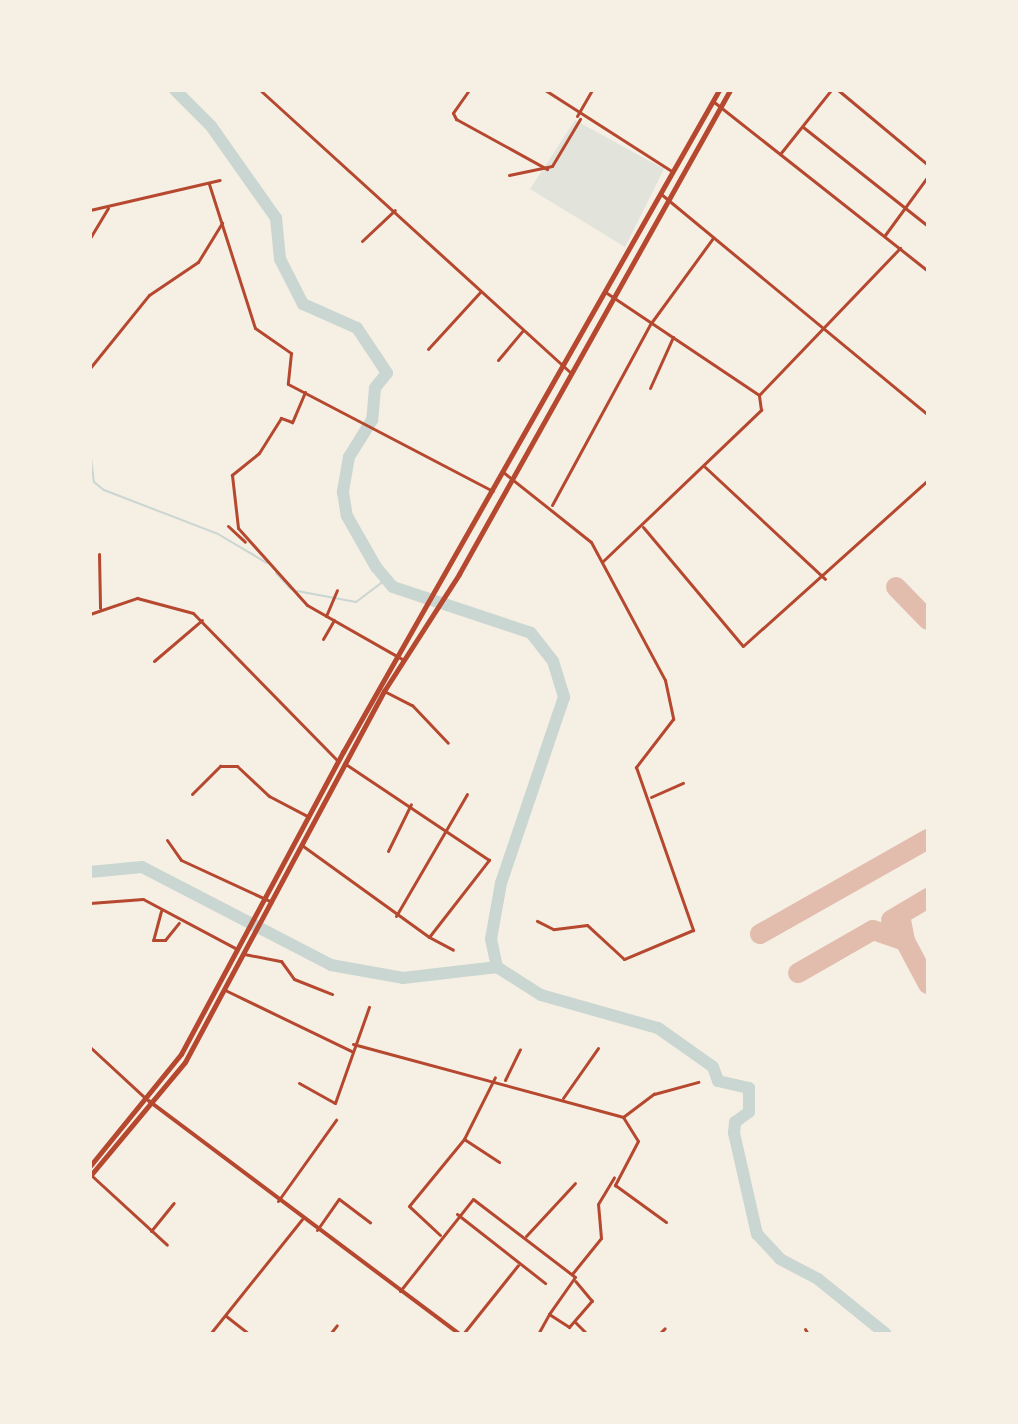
<!DOCTYPE html>
<style>
body{margin:0}
#map{position:relative;width:1018px;height:1424px;overflow:hidden;background:#f6efe4;font-family:"IBM Plex Sans",sans-serif}
div>[style]{position:absolute}
[style*='--x']{left:calc(var(--x)*1px);top:calc(var(--y)*1px);width:calc(var(--w)*1px);rotate:calc(var(--a)*1deg)}
.green>*{inset:0;background:#e2e4dc}
.stream>*{height:2px;margin:-1px;padding:0 1px;transform-origin:1px;border-radius:1px;background:#c9d6d2}
.river>*{height:12px;margin:-6px;padding:0 6px;transform-origin:6px;border-radius:6px;background:#c9d6d2}
.taxiway>*{height:20px;margin:-10px;padding:0 10px;transform-origin:10px;border-radius:10px;background:#e2bdae}
.minor>*{height:3px;margin:-1.5px;padding:0 1.5px;transform-origin:1.5px;border-radius:1.5px;background:#b5482f}
.tertiary>*{height:4px;margin:-2px;padding:0 2px;transform-origin:2px;border-radius:2px;background:#b5482f}
.trunk>*{height:5px;margin:-2.5px;padding:0 2.5px;transform-origin:2.5px;border-radius:2.5px;background:#b5482f}
span{translate:-50% -50%;white-space:nowrap;text-align:center;line-height:1.15;-webkit-text-stroke:8px #f6efe4;paint-order:stroke}
.frame{position:absolute;inset:0;border:92px solid #f6efe4;pointer-events:none}
</style>
<div id="map">
<div class="green">
<div style="clip-path:polygon(575px 120px,664px 169px,625px 247px,530px 189px)"></div>
</div>
<div class="stream">
<div style="--x:90;--y:450;--w:32;--a:83"></div>
<div style="--x:94;--y:482;--w:13;--a:39"></div>
<div style="--x:104;--y:490;--w:122;--a:21.1"></div>
<div style="--x:218;--y:534;--w:57;--a:30.6"></div>
<div style="--x:276;--y:573;--w:22;--a:47"></div>
<div style="--x:297;--y:591;--w:60;--a:10.6"></div>
<div style="--x:356;--y:602;--w:36;--a:-37"></div>
</div>
<div class="river">
<div style="--x:175;--y:90;--w:51;--a:45"></div>
<div style="--x:211;--y:126;--w:113;--a:54.8"></div>
<div style="--x:276;--y:218;--w:41;--a:84.4"></div>
<div style="--x:280;--y:259;--w:51;--a:62.9"></div>
<div style="--x:303;--y:304;--w:59;--a:24"></div>
<div style="--x:357;--y:328;--w:54;--a:56.3"></div>
<div style="--x:387;--y:373;--w:19;--a:129"></div>
<div style="--x:375;--y:388;--w:32;--a:95"></div>
<div style="--x:372;--y:420;--w:44;--a:121.9"></div>
<div style="--x:349;--y:457;--w:36;--a:100"></div>
<div style="--x:343;--y:492;--w:24;--a:81"></div>
<div style="--x:347;--y:516;--w:59;--a:60.4"></div>
<div style="--x:376;--y:567;--w:26;--a:50"></div>
<div style="--x:393;--y:587;--w:145;--a:18.4"></div>
<div style="--x:531;--y:633;--w:36;--a:52"></div>
<div style="--x:553;--y:661;--w:38;--a:73"></div>
<div style="--x:564;--y:697;--w:196;--a:108.7"></div>
<div style="--x:501;--y:883;--w:57;--a:100.1"></div>
<div style="--x:491;--y:939;--w:29;--a:78"></div>
<div style="--x:497;--y:967;--w:52;--a:32.5"></div>
<div style="--x:541;--y:995;--w:122;--a:15.8"></div>
<div style="--x:658;--y:1028;--w:67;--a:35.3"></div>
<div style="--x:713;--y:1067;--w:15;--a:70"></div>
<div style="--x:718;--y:1081;--w:32;--a:13"></div>
<div style="--x:749;--y:1088;--w:24;--a:90"></div>
<div style="--x:749;--y:1112;--w:17;--a:144"></div>
<div style="--x:735;--y:1122;--w:11;--a:95"></div>
<div style="--x:734;--y:1133;--w:104;--a:77.2"></div>
<div style="--x:757;--y:1234;--w:34;--a:47"></div>
<div style="--x:780;--y:1259;--w:43;--a:27.8"></div>
<div style="--x:818;--y:1279;--w:87;--a:39"></div>
<div style="--x:90;--y:872;--w:52;--a:-5.5"></div>
<div style="--x:142;--y:867;--w:213;--a:27.4"></div>
<div style="--x:331;--y:965;--w:73;--a:10.2"></div>
<div style="--x:403;--y:978;--w:95;--a:-6.7"></div>
</div>
<div class="taxiway">
<div style="--x:896;--y:587;--w:46;--a:45.9"></div>
<div style="--x:900;--y:915;--w:26;--a:79"></div>
<div style="--x:905;--y:941;--w:49;--a:61.9"></div>
<div style="--x:891;--y:920;--w:43;--a:-30.7"></div>
<div style="--x:760;--y:934;--w:193;--a:-29.5"></div>
<div style="--x:798;--y:973;--w:86;--a:-29.8"></div>
<div style="--x:873;--y:930;--w:34;--a:19"></div>
</div>
<div class="minor">
<div style="--x:260;--y:90;--w:419;--a:42.3"></div>
<div style="--x:469;--y:90;--w:28;--a:125"></div>
<div style="--x:453;--y:113;--w:7;--a:63"></div>
<div style="--x:456;--y:119;--w:104;--a:28.8"></div>
<div style="--x:545;--y:90;--w:152;--a:32.6"></div>
<div style="--x:838;--y:90;--w:117;--a:39.8"></div>
<div style="--x:714;--y:102;--w:273;--a:38.3"></div>
<div style="--x:577;--y:116;--w:30;--a:-60"></div>
<div style="--x:803;--y:127;--w:159;--a:38.4"></div>
<div style="--x:780;--y:154;--w:82;--a:-51.4"></div>
<div style="--x:509;--y:175;--w:44;--a:-11.8"></div>
<div style="--x:552;--y:166;--w:55;--a:-59.2"></div>
<div style="--x:209;--y:184;--w:151;--a:72.3"></div>
<div style="--x:255;--y:328;--w:44;--a:34.8"></div>
<div style="--x:291;--y:353;--w:31;--a:96"></div>
<div style="--x:288;--y:384;--w:231;--a:27.6"></div>
<div style="--x:661;--y:194;--w:347;--a:39.6"></div>
<div style="--x:90;--y:210;--w:133;--a:-13"></div>
<div style="--x:885;--y:235;--w:73;--a:-53.9"></div>
<div style="--x:90;--y:238;--w:35;--a:-59"></div>
<div style="--x:362;--y:241;--w:45;--a:-43.2"></div>
<div style="--x:428;--y:349;--w:77;--a:-47.6"></div>
<div style="--x:498;--y:360;--w:38;--a:-50"></div>
<div style="--x:90;--y:368;--w:94;--a:-51.1"></div>
<div style="--x:149;--y:295;--w:59;--a:-34"></div>
<div style="--x:198;--y:262;--w:46;--a:-58.4"></div>
<div style="--x:650;--y:388;--w:56;--a:-65.7"></div>
<div style="--x:305;--y:392;--w:33;--a:113"></div>
<div style="--x:292;--y:422;--w:12;--a:-160"></div>
<div style="--x:281;--y:418;--w:41;--a:122.2"></div>
<div style="--x:259;--y:453;--w:35;--a:141"></div>
<div style="--x:232;--y:475;--w:53;--a:83.5"></div>
<div style="--x:238;--y:528;--w:103;--a:48.1"></div>
<div style="--x:307;--y:605;--w:112;--a:29.6"></div>
<div style="--x:759;--y:395;--w:204;--a:-46.2"></div>
<div style="--x:705;--y:467;--w:164;--a:43"></div>
<div style="--x:503;--y:472;--w:112;--a:38.5"></div>
<div style="--x:591;--y:542;--w:157;--a:61.8"></div>
<div style="--x:665;--y:680;--w:40;--a:78"></div>
<div style="--x:673;--y:719;--w:61;--a:127.6"></div>
<div style="--x:636;--y:767;--w:173;--a:70.7"></div>
<div style="--x:693;--y:930;--w:75;--a:157.2"></div>
<div style="--x:624;--y:959;--w:50;--a:-137.4"></div>
<div style="--x:587;--y:925;--w:34;--a:173"></div>
<div style="--x:553;--y:929;--w:18;--a:-153"></div>
<div style="--x:552;--y:505;--w:207;--a:-61.5"></div>
<div style="--x:651;--y:323;--w:105;--a:-53.9"></div>
<div style="--x:228;--y:526;--w:23;--a:43"></div>
<div style="--x:643;--y:527;--w:155;--a:50"></div>
<div style="--x:743;--y:646;--w:249;--a:-41.9"></div>
<div style="--x:99;--y:554;--w:54;--a:88.9"></div>
<div style="--x:603;--y:561;--w:219;--a:-43.7"></div>
<div style="--x:761;--y:410;--w:15;--a:-98"></div>
<div style="--x:759;--y:395;--w:185;--a:-146.2"></div>
<div style="--x:90;--y:614;--w:50;--a:-18.8"></div>
<div style="--x:137;--y:598;--w:58;--a:15"></div>
<div style="--x:193;--y:613;--w:206;--a:45.6"></div>
<div style="--x:326;--y:616;--w:28;--a:-67"></div>
<div style="--x:323;--y:639;--w:22;--a:-60"></div>
<div style="--x:154;--y:661;--w:63;--a:-40.5"></div>
<div style="--x:384;--y:691;--w:31;--a:27"></div>
<div style="--x:412;--y:705;--w:52;--a:46.5"></div>
<div style="--x:192;--y:794;--w:40;--a:-45"></div>
<div style="--x:220;--y:766;--w:17;--a:0"></div>
<div style="--x:237;--y:766;--w:44;--a:43.2"></div>
<div style="--x:269;--y:796;--w:45;--a:27.7"></div>
<div style="--x:651;--y:797;--w:35;--a:-24"></div>
<div style="--x:167;--y:840;--w:24;--a:55"></div>
<div style="--x:181;--y:860;--w:100;--a:24.8"></div>
<div style="--x:303;--y:846;--w:155;--a:35.8"></div>
<div style="--x:429;--y:937;--w:98;--a:-52.1"></div>
<div style="--x:489;--y:860;--w:174;--a:-146.2"></div>
<div style="--x:388;--y:851;--w:52;--a:-63.9"></div>
<div style="--x:90;--y:903;--w:53;--a:-4.3"></div>
<div style="--x:143;--y:899;--w:104;--a:28"></div>
<div style="--x:161;--y:911;--w:30;--a:105"></div>
<div style="--x:153;--y:940;--w:12;--a:0"></div>
<div style="--x:165;--y:940;--w:22;--a:-51"></div>
<div style="--x:396;--y:916;--w:141;--a:-59.8"></div>
<div style="--x:429;--y:937;--w:27;--a:28"></div>
<div style="--x:244;--y:954;--w:38;--a:11"></div>
<div style="--x:281;--y:961;--w:22;--a:54"></div>
<div style="--x:294;--y:979;--w:41;--a:21.5"></div>
<div style="--x:225;--y:990;--w:140;--a:25.8"></div>
<div style="--x:353;--y:1044;--w:280;--a:15.1"></div>
<div style="--x:623;--y:1117;--w:39;--a:-37"></div>
<div style="--x:654;--y:1094;--w:46;--a:-15.3"></div>
<div style="--x:90;--y:1047;--w:75;--a:42.8"></div>
<div style="--x:505;--y:1080;--w:34;--a:-64"></div>
<div style="--x:299;--y:1083;--w:41;--a:29.1"></div>
<div style="--x:335;--y:1103;--w:102;--a:-70.5"></div>
<div style="--x:563;--y:1098;--w:61;--a:-55"></div>
<div style="--x:623;--y:1117;--w:28;--a:58"></div>
<div style="--x:638;--y:1141;--w:50;--a:117.6"></div>
<div style="--x:615;--y:1185;--w:63;--a:36"></div>
<div style="--x:464;--y:1139;--w:42;--a:33.3"></div>
<div style="--x:91;--y:1175;--w:103;--a:42.6"></div>
<div style="--x:278;--y:1201;--w:100;--a:-54.4"></div>
<div style="--x:457;--y:1214;--w:112;--a:38.1"></div>
<div style="--x:317;--y:1230;--w:38;--a:-55"></div>
<div style="--x:339;--y:1199;--w:39;--a:37"></div>
<div style="--x:151;--y:1231;--w:36;--a:-51"></div>
<div style="--x:440;--y:1235;--w:42;--a:-136.9"></div>
<div style="--x:409;--y:1206;--w:87;--a:-50.6"></div>
<div style="--x:464;--y:1139;--w:69;--a:-63.4"></div>
<div style="--x:526;--y:1236;--w:72;--a:-47.2"></div>
<div style="--x:572;--y:1274;--w:46;--a:-51.1"></div>
<div style="--x:601;--y:1238;--w:34;--a:-95"></div>
<div style="--x:598;--y:1204;--w:31;--a:-59"></div>
<div style="--x:400;--y:1291;--w:117;--a:-51.6"></div>
<div style="--x:473;--y:1199;--w:128;--a:37.4"></div>
<div style="--x:575;--y:1277;--w:45;--a:125.1"></div>
<div style="--x:226;--y:1316;--w:29;--a:38"></div>
<div style="--x:575;--y:1322;--w:17;--a:45"></div>
<div style="--x:805;--y:1329;--w:6;--a:59"></div>
<div style="--x:210;--y:1334;--w:147;--a:-51.3"></div>
<div style="--x:330;--y:1334;--w:11;--a:-52"></div>
<div style="--x:463;--y:1334;--w:88;--a:-51.4"></div>
<div style="--x:538;--y:1334;--w:23;--a:-61"></div>
<div style="--x:549;--y:1314;--w:24;--a:33"></div>
<div style="--x:569;--y:1327;--w:35;--a:-49"></div>
<div style="--x:592;--y:1301;--w:26;--a:-130"></div>
<div style="--x:659;--y:1334;--w:8;--a:-45"></div>
</div>
<div class="tertiary">
<div style="--x:149;--y:1101;--w:388;--a:36.9"></div>
</div>
<div class="trunk">
<div style="--x:90;--y:1166;--w:144;--a:-50.9"></div>
<div style="--x:181;--y:1054;--w:343;--a:-61.8"></div>
<div style="--x:343;--y:752;--w:761;--a:-60.4"></div>
<div style="--x:90;--y:1176;--w:148;--a:-50.2"></div>
<div style="--x:185;--y:1062;--w:421;--a:-61.8"></div>
<div style="--x:384;--y:691;--w:139;--a:-57.3"></div>
<div style="--x:459;--y:574;--w:555;--a:-60.75"></div>
</div>
<div class="frame"></div>
</div>
